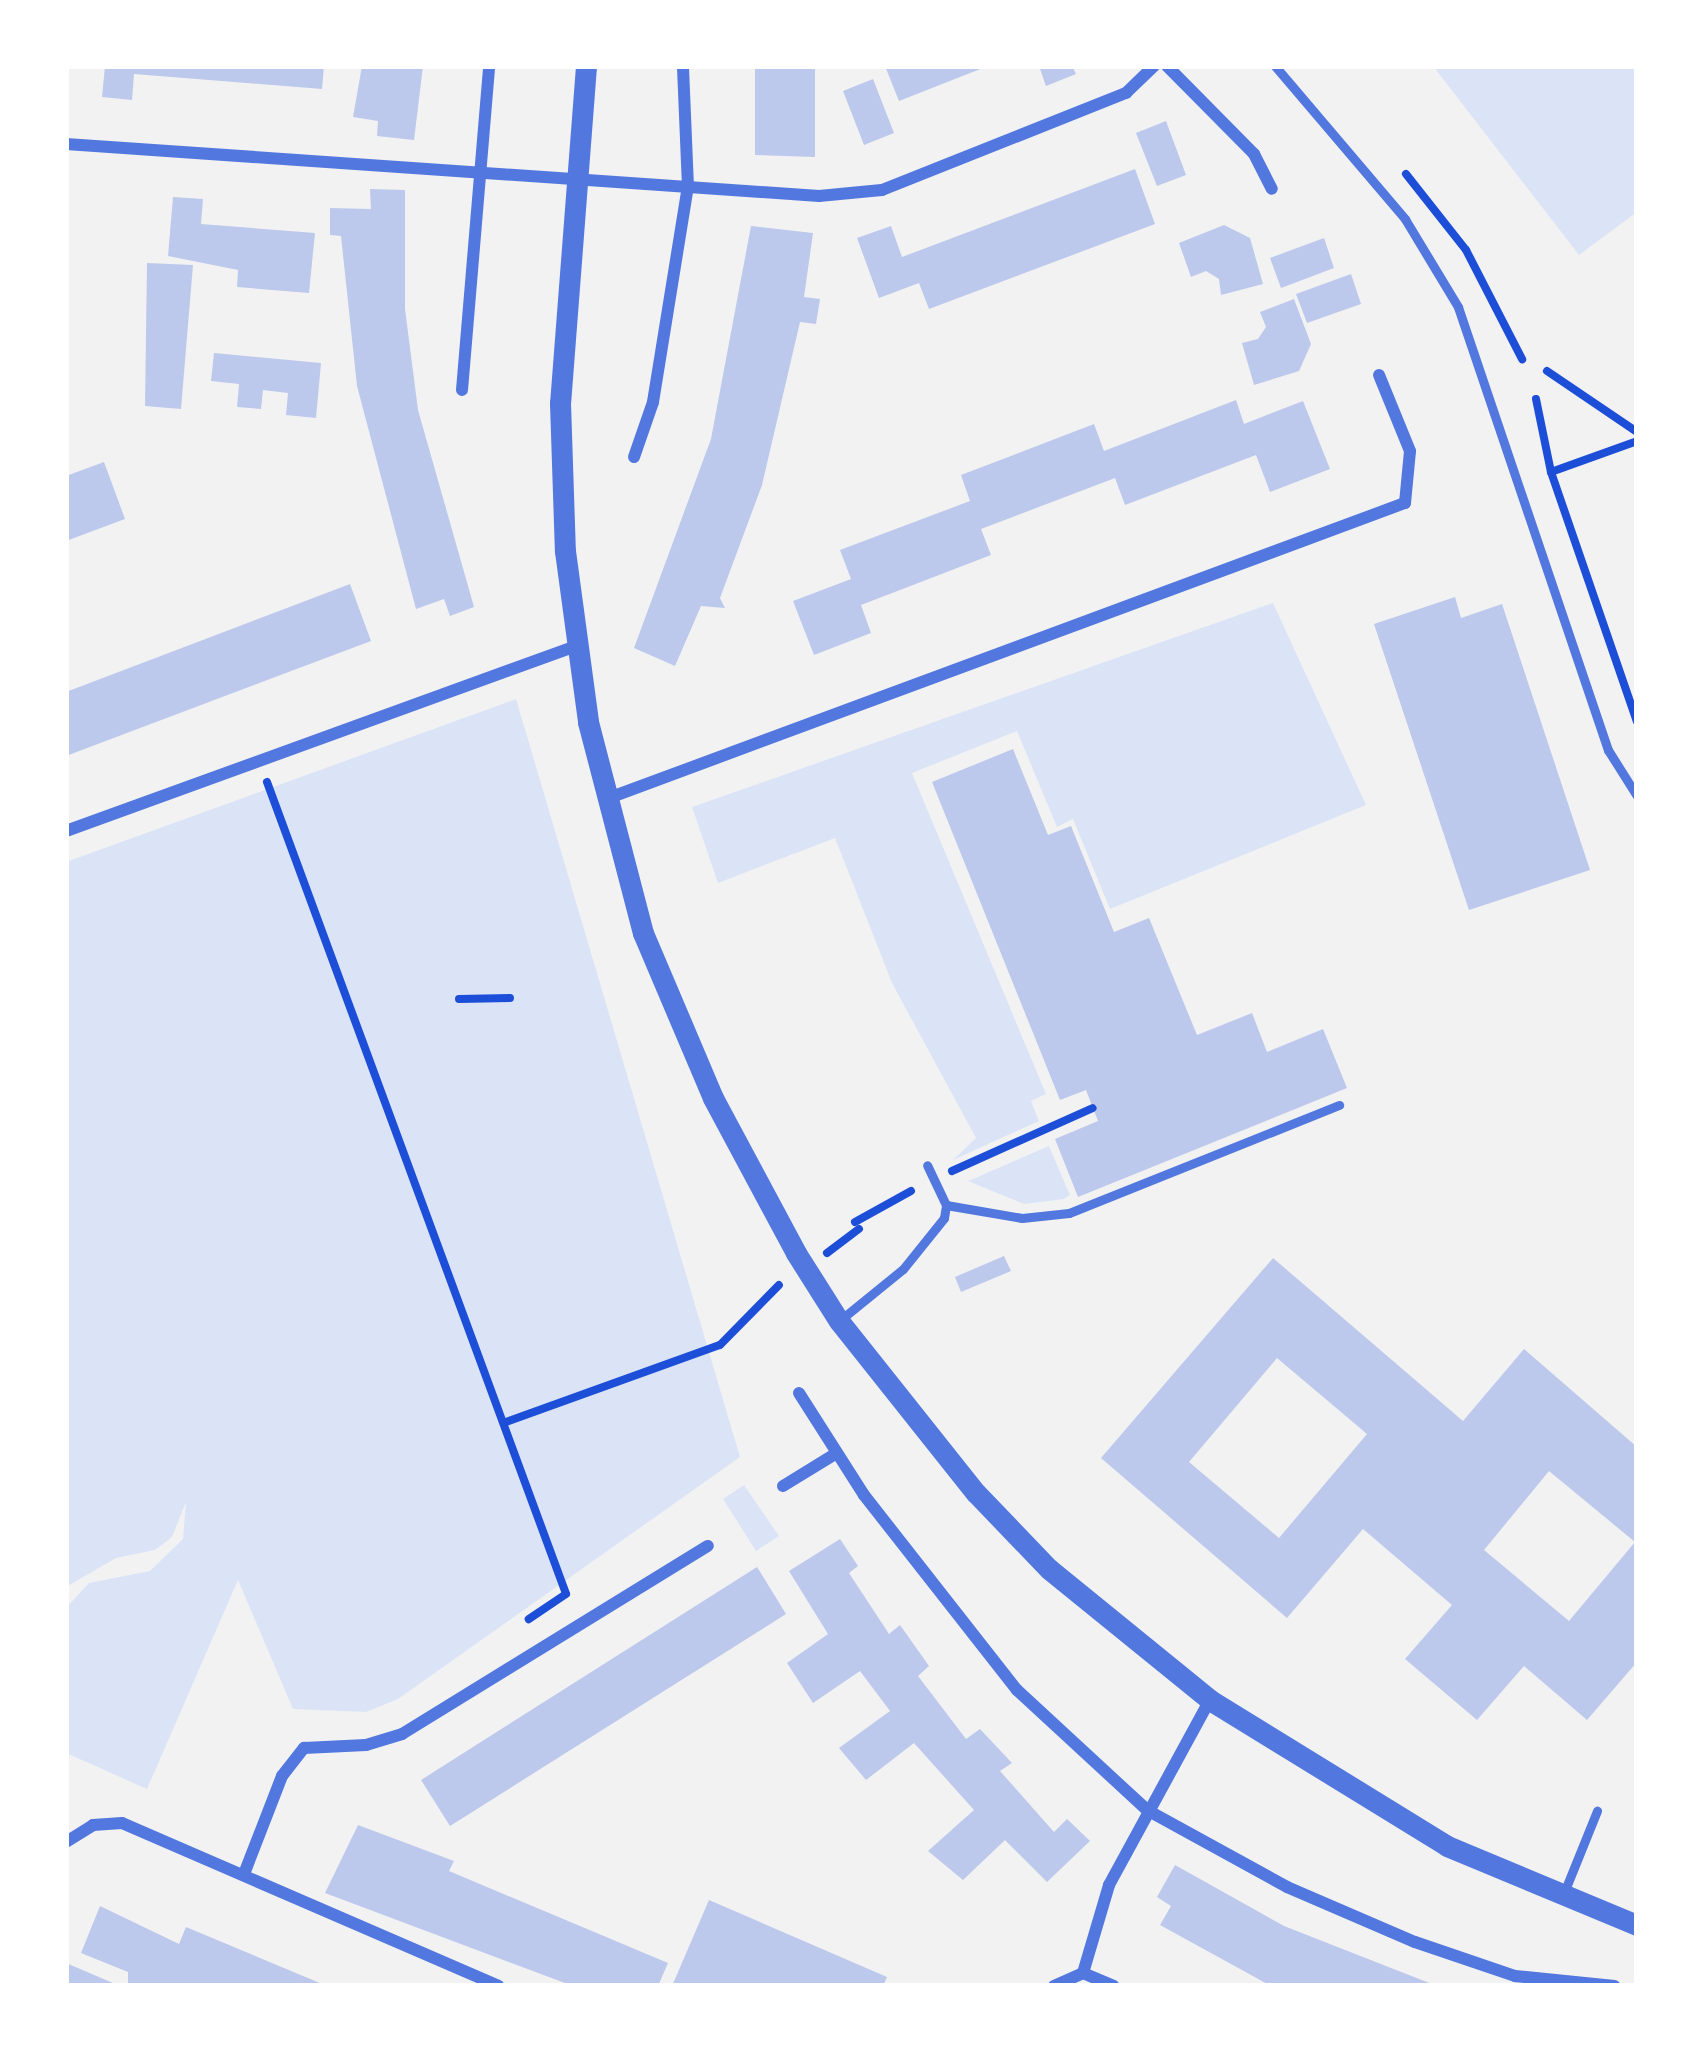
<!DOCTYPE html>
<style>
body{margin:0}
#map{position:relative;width:1703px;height:2052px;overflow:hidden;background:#f2f2f2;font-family:"IBM Plex Sans",sans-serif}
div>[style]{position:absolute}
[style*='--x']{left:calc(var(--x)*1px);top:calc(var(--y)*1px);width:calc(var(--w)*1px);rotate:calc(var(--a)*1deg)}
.green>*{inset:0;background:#dbe4f7}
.building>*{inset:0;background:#bdc9ec}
.path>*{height:8px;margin:-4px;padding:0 4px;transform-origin:4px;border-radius:4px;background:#1d4ed8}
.service>*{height:9px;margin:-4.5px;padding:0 4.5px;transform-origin:4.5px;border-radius:4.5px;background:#5277de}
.minor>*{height:12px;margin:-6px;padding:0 6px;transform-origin:6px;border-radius:6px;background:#5277de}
.tertiary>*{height:21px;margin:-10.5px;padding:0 10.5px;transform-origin:10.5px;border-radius:10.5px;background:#5277de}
span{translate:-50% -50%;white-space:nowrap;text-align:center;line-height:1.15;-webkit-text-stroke:9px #fff;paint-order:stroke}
.frame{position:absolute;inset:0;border:69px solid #fff;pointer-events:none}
</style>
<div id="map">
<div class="green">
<div style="clip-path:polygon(1433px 66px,1637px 66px,1637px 212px,1579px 255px)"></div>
<div style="clip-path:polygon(1273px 603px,1366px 805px,1110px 909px,1073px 819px,1057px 827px,1017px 731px,912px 773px,1046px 1094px,1031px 1101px,1039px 1121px,953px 1160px,976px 1138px,892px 983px,835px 838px,718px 883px,692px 807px)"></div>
<div style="clip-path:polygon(516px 699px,740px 1457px,398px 1699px,366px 1712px,293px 1709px,238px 1580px,147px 1789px,66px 1753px,66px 1608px,89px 1583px,150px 1571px,183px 1539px,186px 1502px,172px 1537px,155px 1550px,116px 1558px,66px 1587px,66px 862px)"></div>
<div style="clip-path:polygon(1049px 1146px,1070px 1195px,1064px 1199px,1024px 1204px,968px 1181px)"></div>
<div style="clip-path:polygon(744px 1485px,779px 1536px,756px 1551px,723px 1499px)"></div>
</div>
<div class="building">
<div style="clip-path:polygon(105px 66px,324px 66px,322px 89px,134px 74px,132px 100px,102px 97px)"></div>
<div style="clip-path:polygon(362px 66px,423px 66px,414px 140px,377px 136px,378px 121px,353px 117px)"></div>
<div style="clip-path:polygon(755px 66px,815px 66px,815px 157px,755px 155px)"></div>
<div style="clip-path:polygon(885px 66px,988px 66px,899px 101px)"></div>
<div style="clip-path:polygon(1039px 66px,1072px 66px,1076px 74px,1046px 86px)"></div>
<div style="clip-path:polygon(873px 79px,894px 133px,864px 145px,843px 91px)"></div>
<div style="clip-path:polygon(1166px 121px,1186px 175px,1157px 186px,1136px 133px)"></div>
<div style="clip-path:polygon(1135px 169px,1155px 224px,929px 309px,919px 283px,879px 298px,857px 238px,891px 226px,902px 257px)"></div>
<div style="clip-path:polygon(370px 189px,405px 190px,405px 309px,418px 410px,474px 607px,450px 616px,444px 599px,416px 609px,357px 386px,341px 236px,330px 235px,330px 208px,371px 209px)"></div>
<div style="clip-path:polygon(173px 197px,203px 199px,201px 224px,315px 233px,309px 293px,237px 287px,238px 270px,168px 256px)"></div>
<div style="clip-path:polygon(1224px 225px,1250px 238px,1263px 284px,1221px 295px,1219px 279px,1206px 271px,1191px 277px,1179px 243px)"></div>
<div style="clip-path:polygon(751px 226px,813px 233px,804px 297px,820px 299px,816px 324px,800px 322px,762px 485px,720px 598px,725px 608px,701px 606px,675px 666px,634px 648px,711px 439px)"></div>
<div style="clip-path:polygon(1324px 238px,1334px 268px,1281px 288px,1270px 258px)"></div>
<div style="clip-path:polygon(147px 263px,193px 265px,181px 409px,145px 406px)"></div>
<div style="clip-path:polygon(1351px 274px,1361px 304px,1307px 323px,1296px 294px)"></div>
<div style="clip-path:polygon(1294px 299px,1311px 344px,1299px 371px,1254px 385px,1242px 343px,1258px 339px,1266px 327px,1260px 312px)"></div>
<div style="clip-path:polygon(214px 353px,321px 363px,316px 418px,286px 415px,288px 393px,263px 390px,261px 409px,237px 407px,239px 384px,211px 381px)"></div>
<div style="clip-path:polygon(1236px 400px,1244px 424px,1303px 401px,1330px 469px,1270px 492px,1256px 455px,1125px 505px,1115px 478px,981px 529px,991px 555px,861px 605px,871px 633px,814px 655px,793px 601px,851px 579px,840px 550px,970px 501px,961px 475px,1094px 424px,1104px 451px)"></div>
<div style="clip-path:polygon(104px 462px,125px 519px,66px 541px,66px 476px)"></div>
<div style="clip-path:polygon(350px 584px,371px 641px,66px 756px,66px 692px)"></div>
<div style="clip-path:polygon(1455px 597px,1461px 618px,1502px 604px,1590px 870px,1469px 910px,1374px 624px)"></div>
<div style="clip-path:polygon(1013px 749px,1048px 835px,1071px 826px,1114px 932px,1149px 918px,1197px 1035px,1252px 1013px,1267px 1052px,1323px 1029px,1347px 1088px,1078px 1197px,1055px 1139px,1098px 1121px,1086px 1090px,1060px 1100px,932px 782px)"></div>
<div style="clip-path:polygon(1004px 1256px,1011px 1271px,961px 1292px,955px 1277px)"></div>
<div style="clip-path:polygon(evenodd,1273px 1258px,1463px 1421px,1524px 1349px,1637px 1447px,1637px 1662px,1587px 1720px,1524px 1666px,1477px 1720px,1405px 1659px,1452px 1605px,1363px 1529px,1287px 1618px,1101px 1458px,1273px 1258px,1277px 1358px,1367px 1434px,1279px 1538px,1189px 1462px,1277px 1358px,1273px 1258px,1549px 1471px,1635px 1542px,1569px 1621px,1484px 1550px,1549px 1471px)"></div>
<div style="clip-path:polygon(840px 1539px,858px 1566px,849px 1573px,889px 1634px,900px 1625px,929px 1666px,918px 1676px,966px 1739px,980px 1729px,1012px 1763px,1000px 1771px,1054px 1832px,1067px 1819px,1090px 1841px,1047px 1882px,1005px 1840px,963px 1880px,928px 1851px,974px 1810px,914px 1743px,866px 1780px,839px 1748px,890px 1711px,860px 1671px,813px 1703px,787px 1663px,828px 1634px,789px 1571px)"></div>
<div style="clip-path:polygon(757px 1567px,786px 1614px,450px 1826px,421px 1780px)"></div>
<div style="clip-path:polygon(358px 1825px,454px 1861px,449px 1871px,668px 1963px,658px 1986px,573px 1986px,325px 1893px)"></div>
<div style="clip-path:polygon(1175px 1865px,1284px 1926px,1437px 1986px,1271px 1986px,1160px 1925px,1171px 1906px,1157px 1897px)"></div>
<div style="clip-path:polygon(709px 1900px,887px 1977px,883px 1986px,672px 1986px)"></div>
<div style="clip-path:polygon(100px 1906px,179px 1944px,186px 1927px,327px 1986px,128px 1986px,128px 1972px,81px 1953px)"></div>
<div style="clip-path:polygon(66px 1963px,113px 1983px,111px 1986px,66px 1986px)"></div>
</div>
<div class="path">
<div style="--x:1406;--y:174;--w:97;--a:51.7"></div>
<div style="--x:1466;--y:250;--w:123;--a:62.8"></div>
<div style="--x:1547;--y:371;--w:109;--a:34.1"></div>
<div style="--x:1536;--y:399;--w:75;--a:78.4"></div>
<div style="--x:1551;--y:472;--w:264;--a:71"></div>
<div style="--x:1551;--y:472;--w:91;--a:-19.8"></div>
<div style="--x:267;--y:782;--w:865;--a:69.78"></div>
<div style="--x:566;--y:1594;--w:45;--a:146"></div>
<div style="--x:459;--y:999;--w:51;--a:-1.1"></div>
<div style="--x:952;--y:1171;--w:154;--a:-24.1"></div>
<div style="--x:855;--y:1222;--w:64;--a:-29"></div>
<div style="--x:827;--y:1253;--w:40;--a:-37"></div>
<div style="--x:506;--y:1422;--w:227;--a:-19.8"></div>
<div style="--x:720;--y:1345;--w:84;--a:-45.5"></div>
</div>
<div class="service">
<div style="--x:1275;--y:66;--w:201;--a:49.6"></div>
<div style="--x:1405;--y:219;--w:103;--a:58.9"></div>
<div style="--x:1458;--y:307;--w:468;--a:71.3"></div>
<div style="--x:1608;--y:750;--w:54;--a:57.8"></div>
<div style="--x:946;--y:1205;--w:77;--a:9.7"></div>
<div style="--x:1022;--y:1218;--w:47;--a:-6.1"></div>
<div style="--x:1069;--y:1213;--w:291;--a:-21.8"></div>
<div style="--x:839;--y:1321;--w:82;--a:-39.1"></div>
<div style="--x:903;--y:1269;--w:65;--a:-51.2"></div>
<div style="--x:944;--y:1218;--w:13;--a:-81"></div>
<div style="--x:946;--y:1205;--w:44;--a:-115.4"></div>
<div style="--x:1563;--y:1895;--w:91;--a:-68"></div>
</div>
<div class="minor">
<div style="--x:1167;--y:66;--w:124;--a:45.3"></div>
<div style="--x:1254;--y:154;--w:39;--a:63"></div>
<div style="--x:66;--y:144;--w:755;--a:3.95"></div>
<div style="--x:819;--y:196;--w:63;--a:-5.4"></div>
<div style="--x:882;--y:190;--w:263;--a:-21.7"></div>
<div style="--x:1126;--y:93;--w:39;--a:-44"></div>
<div style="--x:462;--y:390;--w:325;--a:-85.2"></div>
<div style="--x:634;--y:457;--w:58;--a:-70.9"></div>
<div style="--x:653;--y:402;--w:218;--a:-80.8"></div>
<div style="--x:688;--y:187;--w:121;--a:-92.4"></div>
<div style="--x:606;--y:799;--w:852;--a:-20.33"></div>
<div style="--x:1405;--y:503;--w:52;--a:-84.5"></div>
<div style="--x:1410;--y:451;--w:82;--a:-112.2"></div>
<div style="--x:66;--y:831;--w:543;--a:-19.94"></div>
<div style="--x:799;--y:1393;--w:121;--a:57.5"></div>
<div style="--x:864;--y:1495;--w:248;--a:51.9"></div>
<div style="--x:1017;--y:1690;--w:177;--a:42.7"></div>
<div style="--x:1147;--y:1810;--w:160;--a:28.8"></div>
<div style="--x:1287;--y:1887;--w:139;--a:23.3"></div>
<div style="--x:1415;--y:1942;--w:106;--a:18.8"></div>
<div style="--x:1515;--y:1976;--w:100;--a:5.7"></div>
<div style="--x:783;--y:1486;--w:61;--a:-31.6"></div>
<div style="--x:66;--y:1842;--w:32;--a:-32"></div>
<div style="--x:93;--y:1825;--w:29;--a:-4"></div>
<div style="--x:122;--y:1823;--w:410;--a:23.4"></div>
<div style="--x:244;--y:1874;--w:105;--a:-68.8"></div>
<div style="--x:282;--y:1776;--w:36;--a:-52"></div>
<div style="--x:304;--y:1748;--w:62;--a:-2.8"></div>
<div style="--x:366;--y:1745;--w:38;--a:-17"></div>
<div style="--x:402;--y:1734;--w:359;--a:-31.6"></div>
<div style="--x:1083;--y:1973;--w:92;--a:-73.5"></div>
<div style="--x:1109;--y:1885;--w:211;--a:-61.4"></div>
<div style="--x:1054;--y:1986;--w:32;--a:-24"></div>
<div style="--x:1083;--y:1973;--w:33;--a:23"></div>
</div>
<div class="tertiary">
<div style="--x:586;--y:66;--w:338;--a:94.4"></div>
<div style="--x:560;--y:403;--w:148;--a:88.1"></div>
<div style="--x:565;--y:551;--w:173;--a:82.3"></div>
<div style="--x:588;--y:722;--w:218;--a:75.4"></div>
<div style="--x:643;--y:933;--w:179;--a:67"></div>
<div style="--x:713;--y:1098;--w:176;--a:61.8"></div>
<div style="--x:796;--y:1253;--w:80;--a:57.7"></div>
<div style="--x:839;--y:1321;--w:220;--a:51.5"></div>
<div style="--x:976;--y:1493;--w:105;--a:46.2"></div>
<div style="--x:1049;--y:1569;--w:208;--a:39.1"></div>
<div style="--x:1210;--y:1700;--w:278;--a:31.6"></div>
<div style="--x:1447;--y:1846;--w:206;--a:22.6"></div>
</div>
<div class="frame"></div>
</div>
